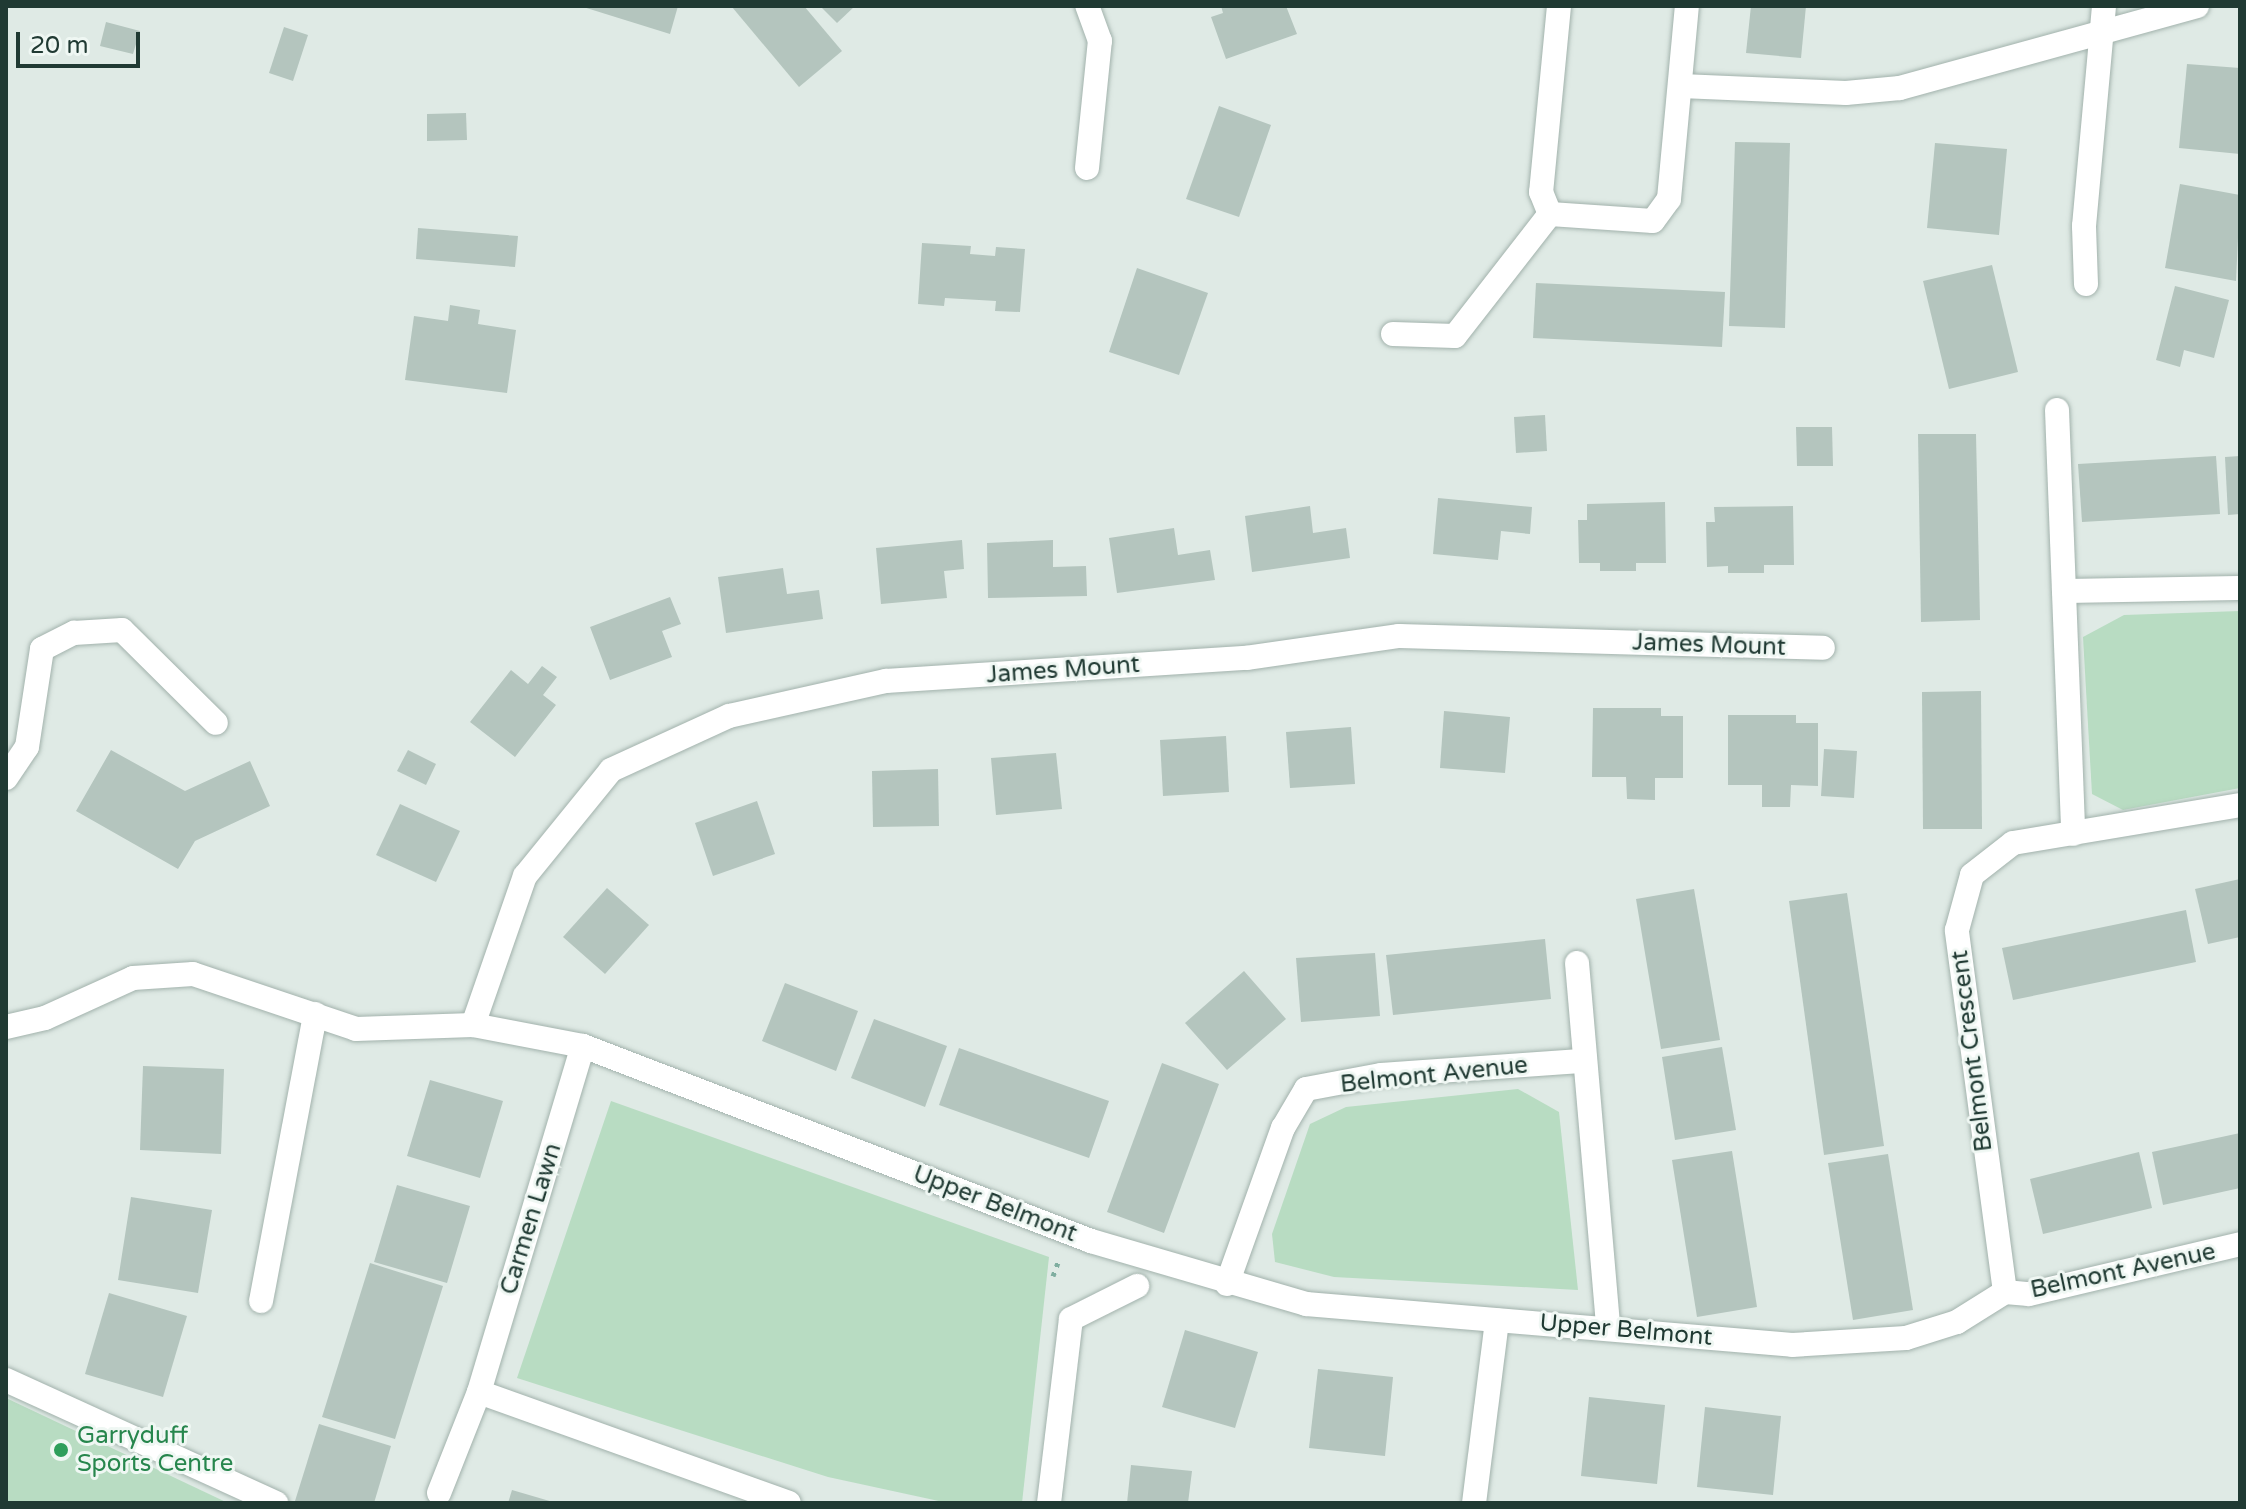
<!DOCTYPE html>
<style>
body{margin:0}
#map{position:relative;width:2246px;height:1509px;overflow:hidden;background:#dfeae5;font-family:"Varela Round",sans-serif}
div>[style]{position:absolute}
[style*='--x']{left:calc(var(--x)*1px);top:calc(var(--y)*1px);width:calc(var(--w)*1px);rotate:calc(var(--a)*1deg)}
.green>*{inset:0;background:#b8dcc2}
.building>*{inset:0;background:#b4c5be}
.path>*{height:5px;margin-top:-2.5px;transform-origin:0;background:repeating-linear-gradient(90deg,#7faea0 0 4px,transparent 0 10px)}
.roads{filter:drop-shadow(0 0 2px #a2b2ac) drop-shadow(0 0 2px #a2b2ac)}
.minor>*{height:24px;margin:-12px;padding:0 12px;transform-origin:12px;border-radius:12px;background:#fff}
.dots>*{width:22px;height:22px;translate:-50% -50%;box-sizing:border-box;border:4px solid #eff7f3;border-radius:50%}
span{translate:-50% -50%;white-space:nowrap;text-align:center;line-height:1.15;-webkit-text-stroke:6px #eff7f3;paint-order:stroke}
.street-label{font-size:24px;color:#203a33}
.leisure-label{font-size:24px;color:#27864d}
.left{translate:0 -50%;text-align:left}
.frame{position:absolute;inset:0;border:8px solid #203a33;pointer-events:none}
.scale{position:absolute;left:16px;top:32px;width:124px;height:36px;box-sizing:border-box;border:4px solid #203a33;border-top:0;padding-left:10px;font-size:24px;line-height:28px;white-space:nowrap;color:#203a33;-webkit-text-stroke:6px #eff7f3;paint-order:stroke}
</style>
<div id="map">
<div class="green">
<div style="clip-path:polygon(2240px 611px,2240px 788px,2123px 810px,2092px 794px,2083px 637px,2124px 615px)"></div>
<div style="clip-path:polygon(1518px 1089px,1559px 1112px,1578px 1290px,1334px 1277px,1275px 1262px,1272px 1234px,1310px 1124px,1346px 1107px)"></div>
<div style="clip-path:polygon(611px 1101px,1049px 1257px,1022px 1503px,948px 1503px,828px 1477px,517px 1378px)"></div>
<div style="clip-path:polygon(6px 1398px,228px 1503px,6px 1503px)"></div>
</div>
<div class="building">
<div style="clip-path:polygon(580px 6px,678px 6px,670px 34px)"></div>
<div style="clip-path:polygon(804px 6px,842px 51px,799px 87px,732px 7px)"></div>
<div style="clip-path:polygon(820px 6px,855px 6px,837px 23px)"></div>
<div style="clip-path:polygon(1221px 6px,1286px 6px,1297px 34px,1226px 59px,1211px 17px,1223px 13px)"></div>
<div style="clip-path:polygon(1751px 6px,1806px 6px,1801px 58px,1746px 53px)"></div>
<div style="clip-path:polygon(106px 22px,140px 31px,133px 54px,100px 46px)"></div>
<div style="clip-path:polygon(284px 27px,308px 35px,293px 81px,269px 73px)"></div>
<div style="clip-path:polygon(2187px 64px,2240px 68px,2240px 154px,2179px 148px)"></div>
<div style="clip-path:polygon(1219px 106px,1271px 125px,1239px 217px,1186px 199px)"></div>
<div style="clip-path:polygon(466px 113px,467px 140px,427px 141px,427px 114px)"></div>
<div style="clip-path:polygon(1735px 142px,1790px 143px,1785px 328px,1729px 326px)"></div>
<div style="clip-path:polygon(1935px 143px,2007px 149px,1999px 235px,1927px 228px)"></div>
<div style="clip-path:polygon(2180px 184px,2240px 195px,2236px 281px,2165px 268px)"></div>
<div style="clip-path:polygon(418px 228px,518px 236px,515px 267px,416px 259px)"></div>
<div style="clip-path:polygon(922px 243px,971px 246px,970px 254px,995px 256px,996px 247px,1025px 249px,1020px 312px,995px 311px,996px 301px,945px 298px,944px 306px,918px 304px)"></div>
<div style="clip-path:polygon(1992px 265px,2018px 372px,1949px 389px,1923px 281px)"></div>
<div style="clip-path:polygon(1137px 268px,1208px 293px,1179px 375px,1109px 352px)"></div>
<div style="clip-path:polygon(1536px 283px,1725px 292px,1722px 347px,1533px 338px)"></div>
<div style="clip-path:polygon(2175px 286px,2229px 300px,2214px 358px,2184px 350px,2180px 367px,2156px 360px)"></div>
<div style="clip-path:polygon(450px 305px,480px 310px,478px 324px,516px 330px,507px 393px,405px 380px,414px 316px,448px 321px)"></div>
<div style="clip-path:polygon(1545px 415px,1547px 451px,1516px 453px,1514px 417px)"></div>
<div style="clip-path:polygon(1796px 427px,1832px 427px,1833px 466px,1797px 466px)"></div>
<div style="clip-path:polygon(1918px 434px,1976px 434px,1980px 620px,1921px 622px)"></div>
<div style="clip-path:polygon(2216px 456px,2220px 514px,2082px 522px,2078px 464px)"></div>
<div style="clip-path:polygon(2240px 456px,2240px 514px,2228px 515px,2225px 457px)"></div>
<div style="clip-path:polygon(1438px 498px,1532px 507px,1530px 534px,1501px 531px,1498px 560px,1433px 554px)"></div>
<div style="clip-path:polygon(1665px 502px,1666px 563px,1636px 563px,1636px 571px,1600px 571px,1600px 563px,1579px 563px,1578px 520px,1587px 520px,1587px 504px)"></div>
<div style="clip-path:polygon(1310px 506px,1313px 533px,1346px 528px,1350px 558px,1252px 572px,1245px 516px)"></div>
<div style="clip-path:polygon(1793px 506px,1794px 565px,1764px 565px,1764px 573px,1728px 573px,1728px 566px,1707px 567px,1706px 522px,1715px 522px,1714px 507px)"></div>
<div style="clip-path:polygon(1174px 528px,1178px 555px,1210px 550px,1215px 580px,1117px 593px,1109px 538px)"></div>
<div style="clip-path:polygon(962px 540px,964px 569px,944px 571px,947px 598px,881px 604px,876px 548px)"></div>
<div style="clip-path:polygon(1053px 540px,1053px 567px,1086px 566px,1087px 596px,988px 598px,987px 543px)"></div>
<div style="clip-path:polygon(783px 568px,787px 594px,819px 590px,823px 619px,726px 633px,718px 577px)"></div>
<div style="clip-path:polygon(670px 597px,681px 624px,662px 631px,672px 657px,610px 680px,590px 627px)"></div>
<div style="clip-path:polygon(542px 666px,557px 677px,543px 695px,556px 705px,515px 757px,470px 722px,511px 670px,528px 684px)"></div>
<div style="clip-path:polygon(1981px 691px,1982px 829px,1923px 829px,1922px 692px)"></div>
<div style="clip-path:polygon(1593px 708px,1661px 708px,1661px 716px,1683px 716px,1683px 778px,1655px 778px,1655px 800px,1627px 799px,1626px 777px,1592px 777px)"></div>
<div style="clip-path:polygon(1444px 711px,1510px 717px,1505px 773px,1440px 768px)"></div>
<div style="clip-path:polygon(1728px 715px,1796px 715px,1796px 723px,1818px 723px,1818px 786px,1791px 785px,1790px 807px,1762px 807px,1762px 785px,1728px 785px)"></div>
<div style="clip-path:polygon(1351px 727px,1355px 784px,1290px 788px,1286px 732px)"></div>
<div style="clip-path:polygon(1226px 736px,1229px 792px,1163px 796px,1160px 740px)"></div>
<div style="clip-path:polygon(1824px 749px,1857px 751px,1854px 798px,1821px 796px)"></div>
<div style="clip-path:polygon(111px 750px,185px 791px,250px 761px,270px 806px,195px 841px,178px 869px,76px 811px)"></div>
<div style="clip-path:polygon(408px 750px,436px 764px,426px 785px,397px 771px)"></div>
<div style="clip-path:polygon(1056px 753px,1062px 809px,996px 815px,991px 758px)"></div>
<div style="clip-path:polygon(938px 769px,939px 826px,873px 827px,872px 771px)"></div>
<div style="clip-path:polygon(757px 801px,775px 854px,713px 876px,695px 823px)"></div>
<div style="clip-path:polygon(400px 804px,460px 831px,436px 882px,376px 855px)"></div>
<div style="clip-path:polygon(2240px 879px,2240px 937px,2208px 944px,2195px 889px)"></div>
<div style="clip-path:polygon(607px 888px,649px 925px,605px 974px,563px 937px)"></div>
<div style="clip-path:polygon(1694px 889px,1720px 1040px,1661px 1049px,1636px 899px)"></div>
<div style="clip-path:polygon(1847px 893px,1884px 1146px,1824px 1155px,1789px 901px)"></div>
<div style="clip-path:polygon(2186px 910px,2196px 962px,2013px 1000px,2002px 948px)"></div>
<div style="clip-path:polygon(1545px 939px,1551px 999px,1393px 1015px,1386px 955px)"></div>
<div style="clip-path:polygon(1375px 953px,1380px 1016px,1301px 1022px,1296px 958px)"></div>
<div style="clip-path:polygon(1244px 971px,1286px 1019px,1227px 1070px,1185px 1023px)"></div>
<div style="clip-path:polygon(785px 983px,858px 1011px,836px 1071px,762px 1041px)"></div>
<div style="clip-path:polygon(874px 1019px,947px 1046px,925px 1107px,851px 1078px)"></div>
<div style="clip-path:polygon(1722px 1047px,1736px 1130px,1675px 1140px,1662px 1057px)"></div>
<div style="clip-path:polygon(959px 1048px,1109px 1101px,1089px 1158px,939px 1105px)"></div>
<div style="clip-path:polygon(1162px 1063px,1219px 1084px,1164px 1233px,1107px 1212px)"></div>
<div style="clip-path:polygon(143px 1066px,224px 1069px,221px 1154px,140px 1150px)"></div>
<div style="clip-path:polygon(430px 1080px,503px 1101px,480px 1178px,407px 1156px)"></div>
<div style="clip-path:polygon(2240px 1133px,2240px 1188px,2163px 1205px,2152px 1152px)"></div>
<div style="clip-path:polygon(1732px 1151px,1757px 1307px,1697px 1317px,1672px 1160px)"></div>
<div style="clip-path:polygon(2139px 1152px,2152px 1208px,2043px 1234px,2030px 1179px)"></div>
<div style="clip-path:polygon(1888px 1154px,1913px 1310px,1853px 1320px,1828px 1163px)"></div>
<div style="clip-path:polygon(397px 1185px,470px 1206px,447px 1283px,374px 1262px)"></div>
<div style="clip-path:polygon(131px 1197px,212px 1210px,198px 1293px,118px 1280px)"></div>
<div style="clip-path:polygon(370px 1263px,443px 1286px,395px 1439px,322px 1417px)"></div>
<div style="clip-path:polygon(109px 1293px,187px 1316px,163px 1397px,85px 1374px)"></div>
<div style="clip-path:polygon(1185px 1330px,1258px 1352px,1235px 1428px,1162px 1407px)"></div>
<div style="clip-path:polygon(1318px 1369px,1393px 1377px,1385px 1456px,1309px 1448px)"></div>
<div style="clip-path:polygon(1589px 1397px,1665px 1405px,1657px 1484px,1581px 1476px)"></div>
<div style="clip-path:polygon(1705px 1407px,1781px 1416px,1773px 1495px,1697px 1487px)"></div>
<div style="clip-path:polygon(319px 1424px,391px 1446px,374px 1503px,295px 1501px)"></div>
<div style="clip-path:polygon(1131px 1465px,1192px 1471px,1188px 1503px,1127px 1503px)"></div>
<div style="clip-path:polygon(512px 1490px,553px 1502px,553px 1503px,508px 1503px)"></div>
</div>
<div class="path">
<div style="--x:1053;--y:1276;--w:15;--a:-70"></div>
</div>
<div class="roads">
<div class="minor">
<div style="--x:1559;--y:6;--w:187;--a:95.5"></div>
<div style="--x:1541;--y:192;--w:24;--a:68"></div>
<div style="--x:1550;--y:214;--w:103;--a:3.9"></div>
<div style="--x:1653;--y:221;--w:27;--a:-54"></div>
<div style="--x:1669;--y:199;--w:194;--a:-84.7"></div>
<div style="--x:1681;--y:86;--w:165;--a:2.4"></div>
<div style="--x:1846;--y:93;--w:54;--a:-5.3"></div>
<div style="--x:1900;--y:88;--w:308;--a:-15.4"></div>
<div style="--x:1087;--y:168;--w:128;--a:-84.2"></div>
<div style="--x:1100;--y:41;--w:37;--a:-110"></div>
<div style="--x:2086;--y:284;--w:58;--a:-92"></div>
<div style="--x:2084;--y:226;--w:221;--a:-84.8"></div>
<div style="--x:1393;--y:334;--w:62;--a:1.8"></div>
<div style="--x:1455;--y:336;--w:155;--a:-52.1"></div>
<div style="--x:2057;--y:410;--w:424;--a:87.8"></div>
<div style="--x:2064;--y:591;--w:176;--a:-1"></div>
<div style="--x:6;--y:778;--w:37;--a:-56"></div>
<div style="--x:27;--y:747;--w:99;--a:-81.3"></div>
<div style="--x:42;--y:649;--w:36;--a:-27"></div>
<div style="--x:74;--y:633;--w:48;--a:-3.6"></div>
<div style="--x:122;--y:630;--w:132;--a:44.7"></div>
<div style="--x:1577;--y:963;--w:366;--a:85.1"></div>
<div style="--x:473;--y:1025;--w:158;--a:-70.8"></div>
<div style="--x:525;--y:876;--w:136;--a:-50.9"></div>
<div style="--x:611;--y:770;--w:130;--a:-24.6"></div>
<div style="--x:729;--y:716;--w:161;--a:-12.6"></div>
<div style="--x:886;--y:681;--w:361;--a:-3.7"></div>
<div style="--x:1246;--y:658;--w:155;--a:-8.2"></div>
<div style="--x:1399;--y:636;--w:424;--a:1.6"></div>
<div style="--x:6;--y:1027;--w:40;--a:-13"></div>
<div style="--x:45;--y:1018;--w:97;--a:-24.4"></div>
<div style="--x:133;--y:978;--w:60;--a:-3.8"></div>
<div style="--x:193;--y:974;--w:172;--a:18.6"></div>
<div style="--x:356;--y:1029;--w:117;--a:-2"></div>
<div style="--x:473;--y:1025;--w:112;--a:10.8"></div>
<div style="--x:583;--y:1046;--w:544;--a:21"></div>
<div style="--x:1091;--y:1241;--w:224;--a:16.3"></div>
<div style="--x:1306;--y:1304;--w:488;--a:4.8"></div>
<div style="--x:1792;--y:1345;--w:114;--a:-3.5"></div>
<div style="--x:1906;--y:1338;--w:53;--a:-17.4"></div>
<div style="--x:1957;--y:1322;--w:57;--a:-32"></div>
<div style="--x:1227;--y:1284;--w:166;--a:-70.3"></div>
<div style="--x:1283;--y:1128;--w:45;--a:-59.5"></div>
<div style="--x:1306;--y:1089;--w:76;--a:-10.6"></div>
<div style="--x:1381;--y:1075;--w:200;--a:-4"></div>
<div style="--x:2005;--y:1292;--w:365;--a:-97.6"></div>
<div style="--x:1957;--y:930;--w:57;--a:-74.7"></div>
<div style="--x:1972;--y:875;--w:52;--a:-38"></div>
<div style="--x:2013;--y:843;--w:230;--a:-9.5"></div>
<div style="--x:2005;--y:1292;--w:24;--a:5"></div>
<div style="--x:2029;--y:1294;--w:217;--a:-13.3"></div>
<div style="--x:261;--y:1301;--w:292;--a:-79.3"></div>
<div style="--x:6;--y:1380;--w:297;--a:24.5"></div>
<div style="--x:479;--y:1392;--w:329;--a:19.7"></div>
<div style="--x:439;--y:1493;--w:109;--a:-68.4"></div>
<div style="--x:479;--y:1392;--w:361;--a:-73.3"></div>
<div style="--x:1049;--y:1503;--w:185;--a:-83.2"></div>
<div style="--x:1071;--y:1319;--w:74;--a:-26.6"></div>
<div style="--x:1474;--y:1503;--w:184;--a:-82.8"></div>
</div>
</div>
<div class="dots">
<div style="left:61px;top:1450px;background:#2e9e5b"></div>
</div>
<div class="street-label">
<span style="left:1709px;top:645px;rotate:2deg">James Mount</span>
<span style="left:1063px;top:670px;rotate:-4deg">James Mount</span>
<span style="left:1972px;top:1051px;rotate:-97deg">Belmont Crescent</span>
<span style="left:1434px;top:1075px;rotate:-6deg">Belmont Avenue</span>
<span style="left:995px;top:1204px;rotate:21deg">Upper Belmont</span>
<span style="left:531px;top:1219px;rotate:-73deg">Carmen Lawn</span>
<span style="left:2123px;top:1271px;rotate:-12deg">Belmont Avenue</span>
<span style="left:1626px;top:1330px;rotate:5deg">Upper Belmont</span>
</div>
<div class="leisure-label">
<span class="left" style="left:77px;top:1450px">Garryduff<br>Sports Centre</span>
</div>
<div class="frame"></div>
<div class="scale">20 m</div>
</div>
